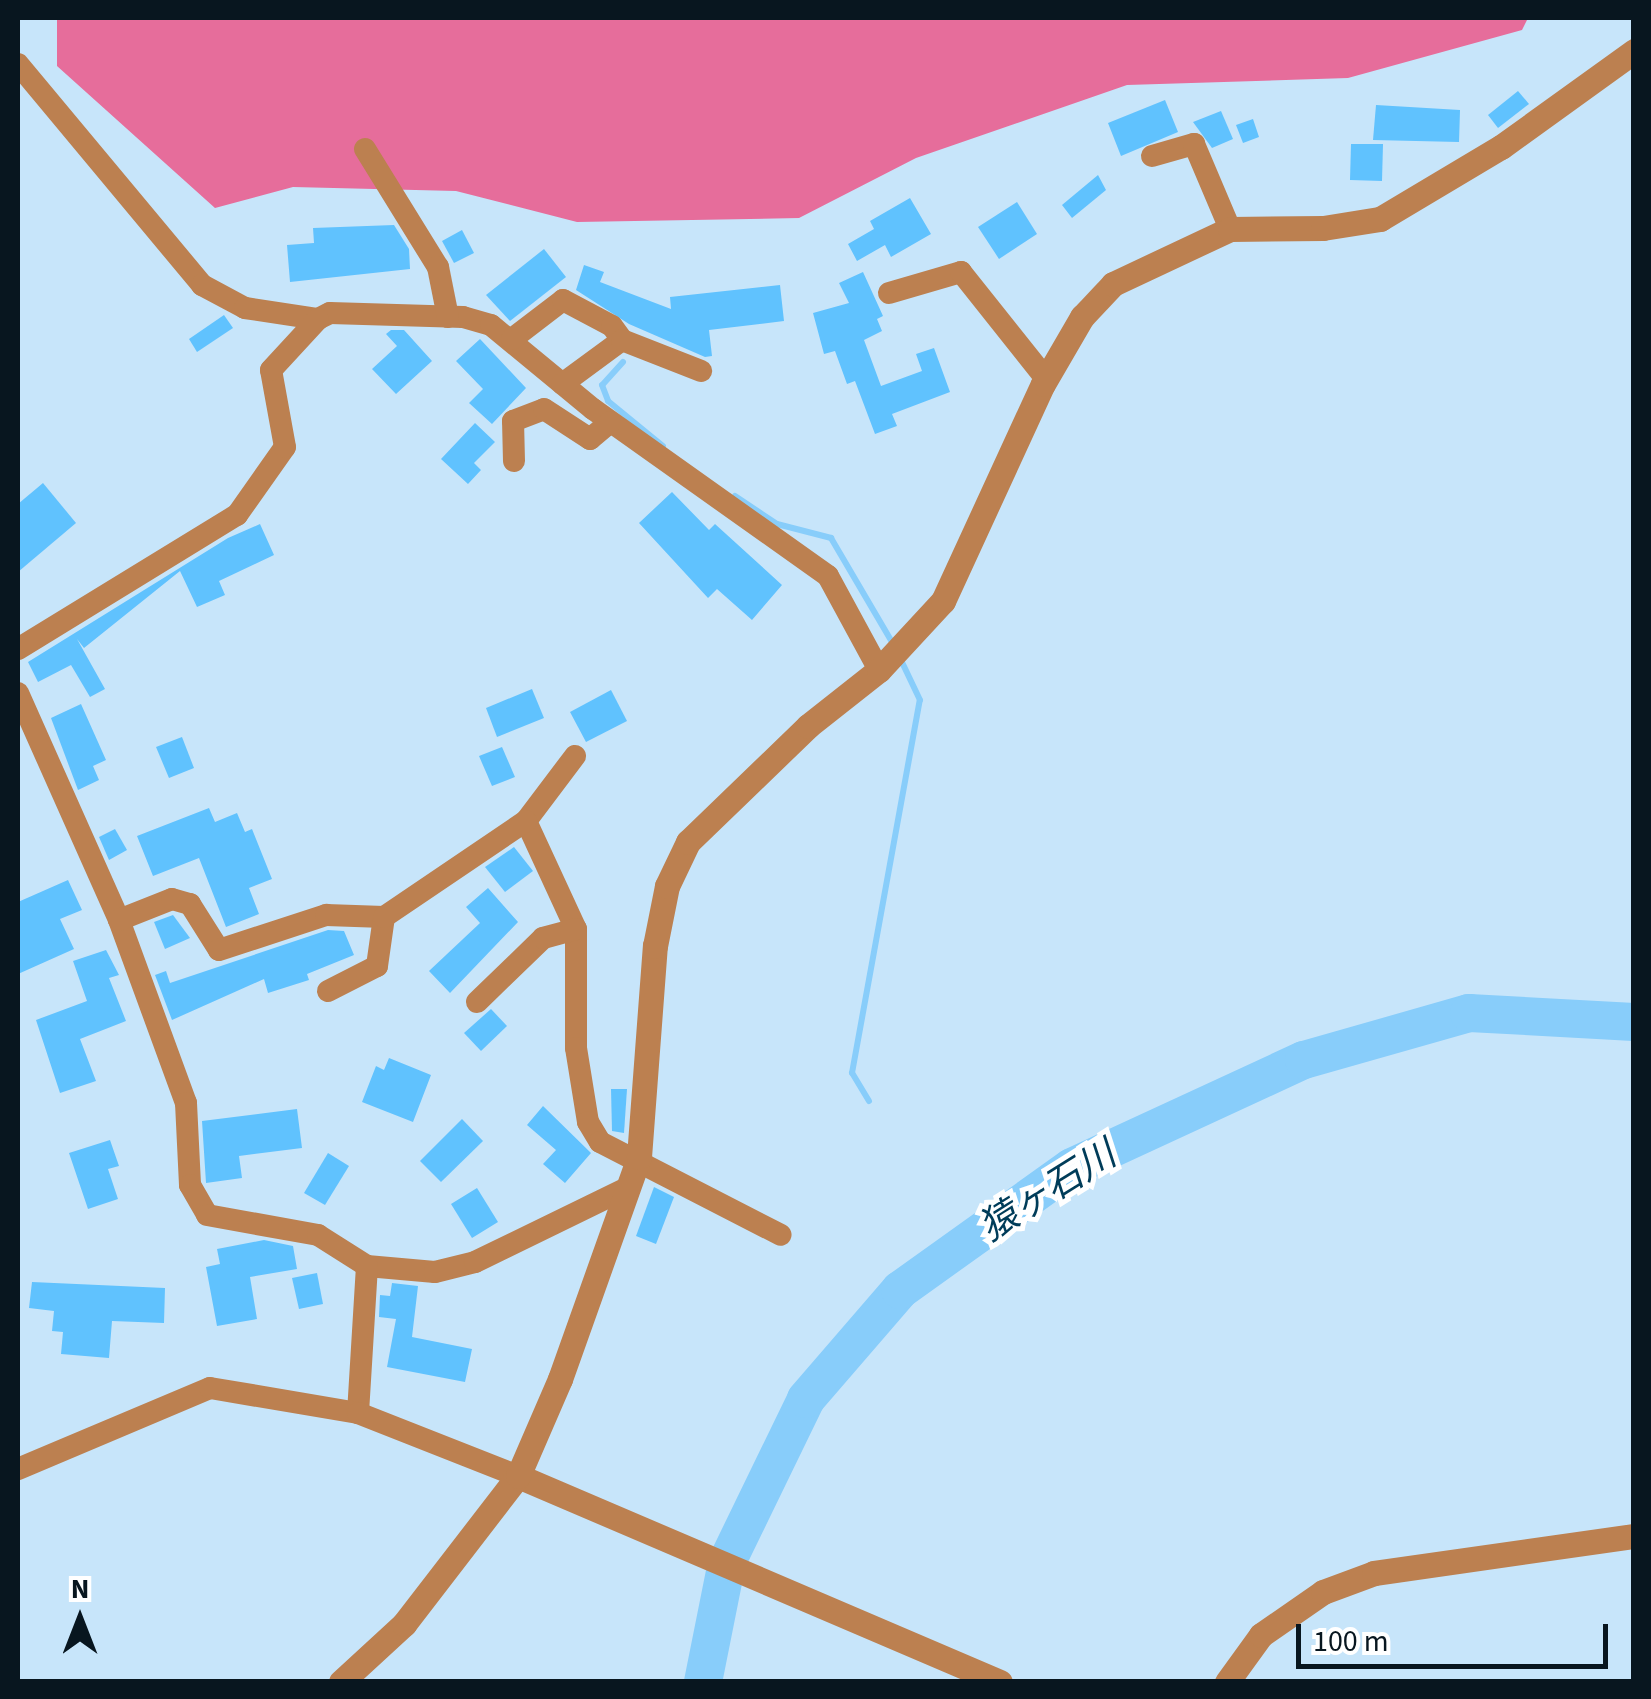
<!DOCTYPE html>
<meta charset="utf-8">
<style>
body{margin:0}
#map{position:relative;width:1651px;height:1699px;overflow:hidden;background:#c7e5fa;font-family:"Source Sans 3","Noto Sans JP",sans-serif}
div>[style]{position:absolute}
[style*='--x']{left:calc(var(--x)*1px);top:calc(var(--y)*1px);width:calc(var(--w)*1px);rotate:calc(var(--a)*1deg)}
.forest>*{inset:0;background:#e66d9b}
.stream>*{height:6px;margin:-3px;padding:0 3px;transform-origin:3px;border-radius:3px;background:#88cdfa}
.river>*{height:38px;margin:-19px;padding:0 19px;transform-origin:19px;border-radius:19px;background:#88cdfa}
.building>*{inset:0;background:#60c2fe}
.minor>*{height:22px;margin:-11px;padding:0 11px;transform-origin:11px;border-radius:11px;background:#bc8050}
.tertiary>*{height:25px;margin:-12.5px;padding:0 12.5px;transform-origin:12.5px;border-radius:12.5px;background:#bc8050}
span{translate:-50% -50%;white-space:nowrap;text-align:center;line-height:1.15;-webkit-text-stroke:10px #fff;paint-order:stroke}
.water-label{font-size:38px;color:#003c59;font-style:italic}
.frame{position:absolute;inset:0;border:20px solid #08161f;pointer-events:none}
.north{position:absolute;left:30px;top:1569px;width:100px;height:100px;-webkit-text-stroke:8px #fff;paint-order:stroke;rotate:0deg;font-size:28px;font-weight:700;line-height:40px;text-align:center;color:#08161f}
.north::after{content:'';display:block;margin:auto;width:35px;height:45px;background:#08161f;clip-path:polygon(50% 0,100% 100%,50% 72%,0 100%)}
.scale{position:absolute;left:1296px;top:1624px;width:312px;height:45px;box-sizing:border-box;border:5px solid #08161f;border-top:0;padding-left:12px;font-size:30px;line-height:35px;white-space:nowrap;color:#08161f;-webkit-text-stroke:8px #fff;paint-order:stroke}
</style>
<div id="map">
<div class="forest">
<div style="clip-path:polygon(57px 18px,1528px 18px,1522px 30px,1348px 78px,1127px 85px,916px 158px,799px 218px,577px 222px,456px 191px,293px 187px,215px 208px,57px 66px)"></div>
</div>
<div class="stream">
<div style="--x:623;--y:362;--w:31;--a:132"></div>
<div style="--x:602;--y:385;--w:17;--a:69"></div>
<div style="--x:608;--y:401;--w:71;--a:39.3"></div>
<div style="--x:735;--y:496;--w:50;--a:33.7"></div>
<div style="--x:777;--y:524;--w:56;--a:14.5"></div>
<div style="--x:831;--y:538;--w:126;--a:59.6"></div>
<div style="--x:869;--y:1101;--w:33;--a:-121"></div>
<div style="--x:852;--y:1073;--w:379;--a:-79.7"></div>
<div style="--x:920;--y:700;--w:47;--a:-115.5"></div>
</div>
<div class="river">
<div style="--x:703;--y:1682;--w:122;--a:-78.7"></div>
<div style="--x:727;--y:1562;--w:181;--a:-64.1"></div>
<div style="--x:806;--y:1399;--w:144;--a:-49.2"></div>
<div style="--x:900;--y:1290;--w:211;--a:-35.6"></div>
<div style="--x:1072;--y:1167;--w:255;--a:-24.8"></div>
<div style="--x:1304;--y:1060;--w:172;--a:-15.9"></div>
<div style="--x:1469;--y:1013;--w:165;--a:3.1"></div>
</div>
<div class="building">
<div style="clip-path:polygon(1518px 91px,1529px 104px,1498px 128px,1488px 115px)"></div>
<div style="clip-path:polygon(1165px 100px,1178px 132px,1121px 156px,1108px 123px)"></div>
<div style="clip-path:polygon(1376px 105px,1460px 110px,1459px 142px,1373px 140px)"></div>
<div style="clip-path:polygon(1221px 111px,1233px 139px,1212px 148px,1193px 122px)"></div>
<div style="clip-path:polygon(1253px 119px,1259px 137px,1243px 143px,1236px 125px)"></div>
<div style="clip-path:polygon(1351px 144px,1383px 144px,1382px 181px,1350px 180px)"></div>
<div style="clip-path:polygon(1098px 175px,1106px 190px,1072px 218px,1062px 205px)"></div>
<div style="clip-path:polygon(910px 198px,931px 234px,891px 257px,885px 245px,857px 261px,848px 244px,874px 229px,870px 221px)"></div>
<div style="clip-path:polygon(1017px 202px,1037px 234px,999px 259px,978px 227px)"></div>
<div style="clip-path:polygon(394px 225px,409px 249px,410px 269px,290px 282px,287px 245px,314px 243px,313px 228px)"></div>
<div style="clip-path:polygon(462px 230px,474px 253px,454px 263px,442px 241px)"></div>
<div style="clip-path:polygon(544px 249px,566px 277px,510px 321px,486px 295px)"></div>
<div style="clip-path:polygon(584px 265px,604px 272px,600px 282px,671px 309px,670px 297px,780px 285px,784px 321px,709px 330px,712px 356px,705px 357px,629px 324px,576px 290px)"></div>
<div style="clip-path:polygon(863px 272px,883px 316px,877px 319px,882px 331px,864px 340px,881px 386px,922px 371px,916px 354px,934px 348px,950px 392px,892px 414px,897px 426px,875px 434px,855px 381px,847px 384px,835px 351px,824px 354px,813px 313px,849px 303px,839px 283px)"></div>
<div style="clip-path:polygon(224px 315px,233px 328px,197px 352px,189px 339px)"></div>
<div style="clip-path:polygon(391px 330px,404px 330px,432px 361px,396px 394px,372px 369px,397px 346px,386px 334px)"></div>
<div style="clip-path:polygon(480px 339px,526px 388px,492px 424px,469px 403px,483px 389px,456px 361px)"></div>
<div style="clip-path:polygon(475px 423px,495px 442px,474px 463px,481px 470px,468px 484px,441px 459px)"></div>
<div style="clip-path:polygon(43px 483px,76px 523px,18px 572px,18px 504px)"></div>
<div style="clip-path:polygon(672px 492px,709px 530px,715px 524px,782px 585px,752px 620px,717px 589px,708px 598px,639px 523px)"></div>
<div style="clip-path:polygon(260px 524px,274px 555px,219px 581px,225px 595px,197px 607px,180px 571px,84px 648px,77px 639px,105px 689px,90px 697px,71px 665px,38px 682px,28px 662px,228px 538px)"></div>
<div style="clip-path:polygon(532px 689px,544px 718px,497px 737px,486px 708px)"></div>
<div style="clip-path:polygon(611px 690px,627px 721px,586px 742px,570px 712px)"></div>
<div style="clip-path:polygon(81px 704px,106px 760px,93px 766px,99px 780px,78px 790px,51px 718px)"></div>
<div style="clip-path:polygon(182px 737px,194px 768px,169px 778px,156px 747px)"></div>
<div style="clip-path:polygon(502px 747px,515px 777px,492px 786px,479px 756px)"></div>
<div style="clip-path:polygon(209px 808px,215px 822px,237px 813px,245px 832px,252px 829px,272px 879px,249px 888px,259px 914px,226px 927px,199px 858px,153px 876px,137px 836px)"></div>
<div style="clip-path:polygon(115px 829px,127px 850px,109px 860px,99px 837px)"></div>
<div style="clip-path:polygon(514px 847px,533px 871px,505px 892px,485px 867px)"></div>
<div style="clip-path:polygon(68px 880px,82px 910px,60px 919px,74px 949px,18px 974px,18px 902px)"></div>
<div style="clip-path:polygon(488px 888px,518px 922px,450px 993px,429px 971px,480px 923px,466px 907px)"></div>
<div style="clip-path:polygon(173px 915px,190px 938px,165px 949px,154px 922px)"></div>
<div style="clip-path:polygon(328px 930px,344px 931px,354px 955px,307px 974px,309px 980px,268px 993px,264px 979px,172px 1020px,155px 975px,166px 971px,170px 983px)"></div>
<div style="clip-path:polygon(106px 950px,119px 975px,109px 978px,126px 1021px,80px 1039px,96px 1081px,60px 1093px,36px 1020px,87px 1001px,73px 961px)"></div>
<div style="clip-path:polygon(491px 1009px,507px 1026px,481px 1051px,464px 1033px)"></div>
<div style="clip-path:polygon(389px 1058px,431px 1075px,413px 1122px,362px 1102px,376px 1066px,384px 1070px)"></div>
<div style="clip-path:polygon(611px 1089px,627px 1089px,624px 1133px,612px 1131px)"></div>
<div style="clip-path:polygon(543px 1106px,591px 1153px,565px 1183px,543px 1164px,556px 1150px,527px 1125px)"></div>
<div style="clip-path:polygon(297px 1109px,302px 1148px,239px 1156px,242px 1178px,206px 1183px,202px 1121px)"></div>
<div style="clip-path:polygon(462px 1119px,483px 1141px,441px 1182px,420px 1161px)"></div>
<div style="clip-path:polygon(110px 1140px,119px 1166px,108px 1169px,118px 1199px,88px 1209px,69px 1153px)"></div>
<div style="clip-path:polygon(328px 1153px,349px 1166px,325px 1205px,304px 1193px)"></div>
<div style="clip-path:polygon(654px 1187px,674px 1197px,656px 1244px,636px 1236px)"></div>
<div style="clip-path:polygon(477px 1188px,498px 1222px,472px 1238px,451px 1204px)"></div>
<div style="clip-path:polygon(264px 1240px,293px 1246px,297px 1269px,250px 1277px,257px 1319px,217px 1326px,206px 1267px,220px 1264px,217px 1249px)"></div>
<div style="clip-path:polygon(317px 1273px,323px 1304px,299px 1309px,292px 1278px)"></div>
<div style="clip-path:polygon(32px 1282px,165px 1288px,164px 1323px,112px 1321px,109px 1358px,61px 1354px,63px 1332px,52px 1331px,54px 1311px,29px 1308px)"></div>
<div style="clip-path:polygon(392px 1283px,418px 1286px,412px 1337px,472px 1349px,465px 1382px,387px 1367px,396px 1319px,379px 1317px,380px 1295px,390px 1296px)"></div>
</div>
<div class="minor">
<div style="--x:18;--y:64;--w:288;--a:50.2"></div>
<div style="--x:202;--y:285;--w:49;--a:28.1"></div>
<div style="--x:245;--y:308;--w:74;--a:8.6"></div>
<div style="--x:318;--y:319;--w:13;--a:-27"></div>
<div style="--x:330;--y:313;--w:133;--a:1.7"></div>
<div style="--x:463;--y:317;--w:29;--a:16"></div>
<div style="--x:491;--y:325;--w:132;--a:39.5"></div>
<div style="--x:593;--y:409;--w:288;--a:35.4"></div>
<div style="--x:828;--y:576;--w:107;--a:61.5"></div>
<div style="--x:365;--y:149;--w:139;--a:58.3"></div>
<div style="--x:438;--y:267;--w:51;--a:78.7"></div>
<div style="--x:1152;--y:156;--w:44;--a:-15.9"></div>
<div style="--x:1194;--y:144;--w:92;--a:67"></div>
<div style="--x:889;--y:293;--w:75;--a:-16.3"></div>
<div style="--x:961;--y:272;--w:137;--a:51.5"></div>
<div style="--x:512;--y:339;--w:64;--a:-37.4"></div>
<div style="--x:563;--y:300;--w:55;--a:28"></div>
<div style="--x:612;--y:326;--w:17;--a:54"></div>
<div style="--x:622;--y:340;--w:74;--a:143.7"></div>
<div style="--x:622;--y:340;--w:85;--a:21.4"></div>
<div style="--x:514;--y:461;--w:40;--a:-91.4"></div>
<div style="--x:513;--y:421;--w:33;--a:-21"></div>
<div style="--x:544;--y:409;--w:55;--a:33.1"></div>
<div style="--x:590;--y:439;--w:26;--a:-40"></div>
<div style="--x:18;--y:649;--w:257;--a:-31.5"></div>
<div style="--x:237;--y:515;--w:83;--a:-54.8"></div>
<div style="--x:285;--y:447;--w:78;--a:-100.3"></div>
<div style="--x:271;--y:370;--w:69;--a:-47.3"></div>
<div style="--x:18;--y:693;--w:248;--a:66"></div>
<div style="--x:119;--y:920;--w:195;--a:69.9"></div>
<div style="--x:186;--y:1103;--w:82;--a:87.2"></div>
<div style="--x:190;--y:1185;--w:34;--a:60"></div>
<div style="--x:207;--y:1215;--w:113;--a:10.2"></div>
<div style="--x:318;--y:1235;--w:58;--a:32.3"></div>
<div style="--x:367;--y:1266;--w:68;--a:5"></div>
<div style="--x:435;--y:1272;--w:41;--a:-14"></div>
<div style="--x:475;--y:1262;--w:171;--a:-26"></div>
<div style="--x:575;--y:756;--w:81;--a:127"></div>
<div style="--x:526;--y:821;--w:119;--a:65.2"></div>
<div style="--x:576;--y:929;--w:119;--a:90"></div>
<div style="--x:576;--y:1048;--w:75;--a:80.8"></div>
<div style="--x:588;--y:1122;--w:23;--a:59"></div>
<div style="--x:600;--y:1142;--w:203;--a:27.2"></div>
<div style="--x:119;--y:920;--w:57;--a:-21.6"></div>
<div style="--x:172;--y:899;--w:19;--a:16"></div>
<div style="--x:190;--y:904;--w:54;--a:57.8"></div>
<div style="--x:219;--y:950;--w:113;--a:-18.1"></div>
<div style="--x:326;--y:915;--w:58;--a:2"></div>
<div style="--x:328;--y:991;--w:55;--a:-27"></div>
<div style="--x:377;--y:966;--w:49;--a:-81.9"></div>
<div style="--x:384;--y:917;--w:171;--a:-34.1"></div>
<div style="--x:477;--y:1002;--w:92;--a:-44.1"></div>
<div style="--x:543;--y:938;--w:34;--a:-15"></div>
<div style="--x:358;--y:1413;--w:147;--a:-86.5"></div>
<div style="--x:18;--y:1469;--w:208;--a:-22.9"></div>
<div style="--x:210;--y:1388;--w:150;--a:9.6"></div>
<div style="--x:358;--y:1413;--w:172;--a:21.5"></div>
</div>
<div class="tertiary">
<div style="--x:518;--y:1476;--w:524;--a:23.14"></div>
<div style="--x:341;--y:1682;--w:86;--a:-42.6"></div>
<div style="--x:404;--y:1624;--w:187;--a:-52.4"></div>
<div style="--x:518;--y:1476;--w:106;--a:-66.6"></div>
<div style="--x:560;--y:1379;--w:236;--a:-70.4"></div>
<div style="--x:639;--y:1157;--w:212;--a:-85.7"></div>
<div style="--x:655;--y:946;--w:61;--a:-78.7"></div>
<div style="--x:667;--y:886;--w:49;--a:-64.5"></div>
<div style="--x:688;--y:842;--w:167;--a:-44"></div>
<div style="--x:808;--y:726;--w:90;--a:-38.3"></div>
<div style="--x:879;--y:670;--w:94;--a:-47.2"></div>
<div style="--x:943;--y:601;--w:239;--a:-65.3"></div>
<div style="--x:1043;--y:384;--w:78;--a:-59.8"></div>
<div style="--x:1082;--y:317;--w:45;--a:-46.8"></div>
<div style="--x:1113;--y:284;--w:129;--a:-25.2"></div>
<div style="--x:1230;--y:229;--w:93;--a:-0.6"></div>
<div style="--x:1323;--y:228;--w:58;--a:-9"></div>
<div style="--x:1380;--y:219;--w:141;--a:-30.8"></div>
<div style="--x:1501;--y:147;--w:164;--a:-35.8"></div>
<div style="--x:1227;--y:1682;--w:58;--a:-54.1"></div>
<div style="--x:1261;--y:1635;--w:75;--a:-34.7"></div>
<div style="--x:1323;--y:1592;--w:54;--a:-20.4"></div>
<div style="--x:1374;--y:1573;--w:263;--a:-8.1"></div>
</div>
<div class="water-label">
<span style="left:1048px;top:1192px;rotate:-32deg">猿ヶ石川</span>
</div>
<div class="frame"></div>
<div class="north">N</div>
<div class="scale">100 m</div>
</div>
